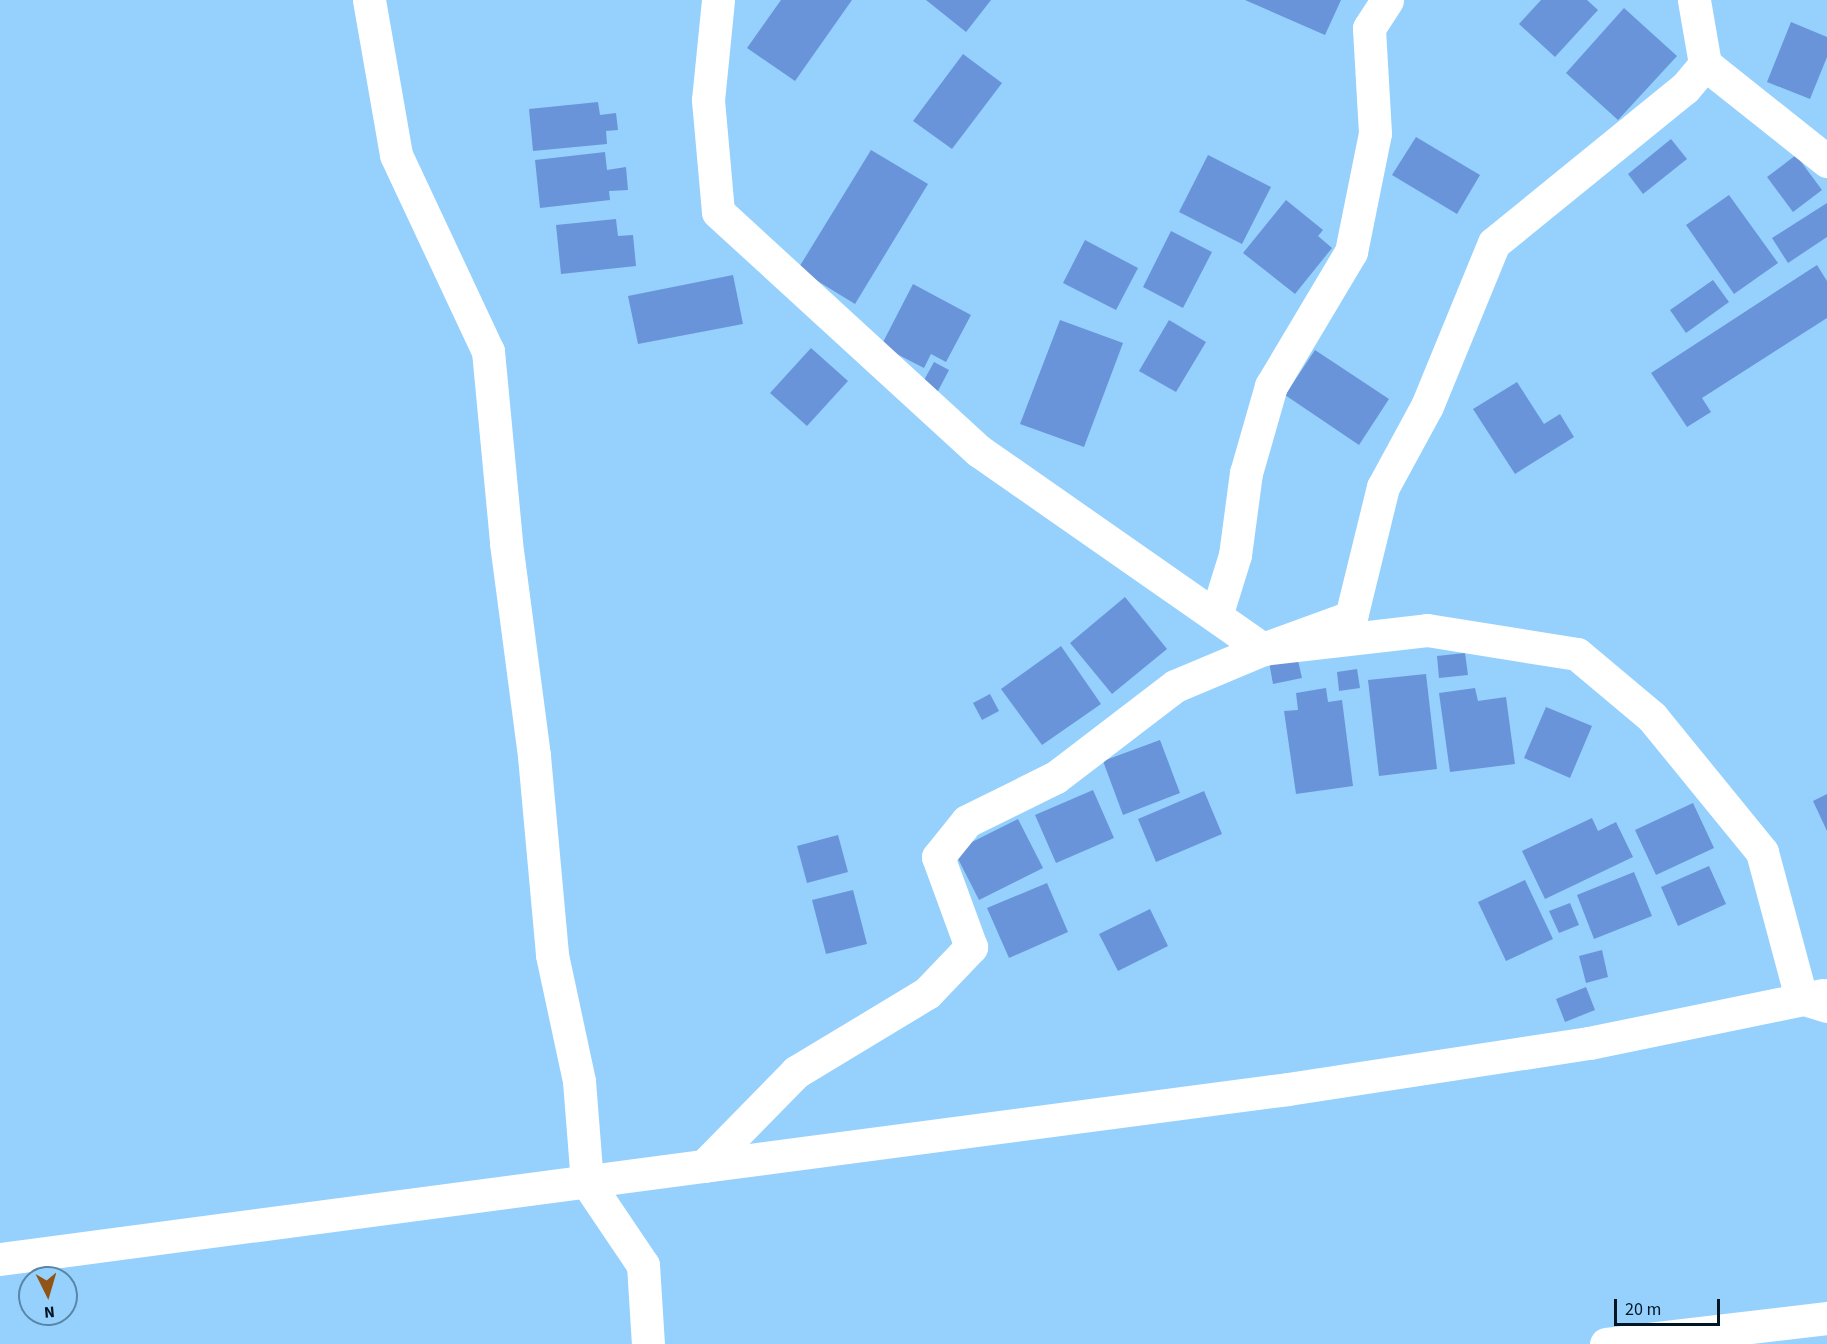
<!DOCTYPE html>
<style>
body{margin:0}
#map{position:relative;width:1827px;height:1344px;overflow:hidden;background:#95d1fc;font-family:"Source Sans 3",sans-serif}
div>[style]{position:absolute}
[style*='--x']{left:calc(var(--x)*1px);top:calc(var(--y)*1px);width:calc(var(--w)*1px);rotate:calc(var(--a)*1deg)}
.building>*{inset:0;background:#6994da}
.minor>*{height:33px;margin:-16.5px;padding:0 16.5px;transform-origin:16.5px;border-radius:16.5px;background:#fff}
span{translate:-50% -50%;white-space:nowrap;text-align:center;line-height:1.15;-webkit-text-stroke:4.5px #95d1fc;paint-order:stroke}
.north{position:absolute;left:18px;top:1266px;width:60px;height:60px;box-sizing:border-box;background:#95d1fc;border:2px solid #5986a6;border-radius:50%;rotate:175deg;font-size:16px;font-weight:700;line-height:24px;text-align:center;color:#001625}
.north::after{content:'';display:block;margin:auto;width:21px;height:27px;background:#915417;clip-path:polygon(50% 0,100% 100%,50% 72%,0 100%)}
.scale{position:absolute;left:1614px;top:1299px;width:106px;height:27px;box-sizing:border-box;border:3px solid #001625;border-top:0;padding-left:8px;font-size:18px;line-height:21px;white-space:nowrap;color:#001625;-webkit-text-stroke:4px #95d1fc;paint-order:stroke}
</style>
<div id="map">
<div class="building">
<div style="clip-path:polygon(781px 0,852px 0,795px 81px,747px 48px)"></div>
<div style="clip-path:polygon(926px 0,991px 0,966px 32px)"></div>
<div style="clip-path:polygon(1245px 0,1341px 0,1325px 35px)"></div>
<div style="clip-path:polygon(1541px 0,1587px 0,1598px 10px,1555px 57px,1519px 24px)"></div>
<div style="clip-path:polygon(1624px 8px,1677px 56px,1618px 120px,1566px 73px)"></div>
<div style="clip-path:polygon(1791px 22px,1827px 37px,1827px 57px,1810px 99px,1767px 82px)"></div>
<div style="clip-path:polygon(963px 54px,1002px 83px,952px 149px,913px 121px)"></div>
<div style="clip-path:polygon(598px 102px,600px 115px,616px 113px,618px 130px,606px 131px,607px 144px,533px 151px,529px 109px)"></div>
<div style="clip-path:polygon(1416px 137px,1480px 175px,1457px 214px,1392px 175px)"></div>
<div style="clip-path:polygon(1671px 139px,1687px 159px,1643px 194px,1628px 174px)"></div>
<div style="clip-path:polygon(871px 150px,928px 184px,855px 304px,798px 269px)"></div>
<div style="clip-path:polygon(605px 152px,607px 170px,626px 167px,628px 190px,609px 191px,610px 200px,540px 208px,535px 160px)"></div>
<div style="clip-path:polygon(1208px 155px,1271px 187px,1242px 244px,1179px 212px)"></div>
<div style="clip-path:polygon(1796px 155px,1822px 190px,1793px 212px,1767px 177px)"></div>
<div style="clip-path:polygon(1729px 195px,1778px 263px,1734px 294px,1686px 225px)"></div>
<div style="clip-path:polygon(1286px 200px,1323px 230px,1318px 236px,1332px 248px,1295px 294px,1243px 253px)"></div>
<div style="clip-path:polygon(1827px 203px,1827px 237px,1788px 263px,1772px 238px)"></div>
<div style="clip-path:polygon(616px 219px,618px 236px,633px 235px,636px 266px,561px 274px,556px 225px)"></div>
<div style="clip-path:polygon(1171px 231px,1212px 252px,1183px 308px,1143px 287px)"></div>
<div style="clip-path:polygon(1085px 240px,1138px 268px,1116px 310px,1063px 283px)"></div>
<div style="clip-path:polygon(1817px 265px,1827px 281px,1827px 318px,1702px 398px,1711px 412px,1687px 427px,1651px 373px)"></div>
<div style="clip-path:polygon(733px 275px,743px 324px,638px 344px,628px 296px)"></div>
<div style="clip-path:polygon(1713px 280px,1729px 302px,1686px 333px,1670px 310px)"></div>
<div style="clip-path:polygon(913px 284px,971px 315px,946px 362px,931px 354px,924px 368px,881px 346px)"></div>
<div style="clip-path:polygon(1060px 320px,1123px 343px,1084px 447px,1020px 424px)"></div>
<div style="clip-path:polygon(1169px 320px,1206px 342px,1176px 392px,1139px 371px)"></div>
<div style="clip-path:polygon(811px 348px,848px 381px,807px 426px,770px 393px)"></div>
<div style="clip-path:polygon(1315px 350px,1389px 399px,1359px 445px,1285px 395px)"></div>
<div style="clip-path:polygon(934px 362px,949px 370px,938px 391px,923px 382px)"></div>
<div style="clip-path:polygon(1517px 382px,1544px 424px,1560px 414px,1574px 437px,1515px 474px,1473px 409px)"></div>
<div style="clip-path:polygon(1125px 597px,1167px 649px,1112px 694px,1070px 643px)"></div>
<div style="clip-path:polygon(1061px 646px,1101px 704px,1042px 745px,1001px 689px)"></div>
<div style="clip-path:polygon(1465px 653px,1468px 675px,1439px 678px,1437px 656px)"></div>
<div style="clip-path:polygon(1297px 656px,1302px 678px,1273px 684px,1269px 662px)"></div>
<div style="clip-path:polygon(1357px 669px,1360px 688px,1339px 691px,1337px 672px)"></div>
<div style="clip-path:polygon(1426px 674px,1437px 769px,1379px 776px,1368px 680px)"></div>
<div style="clip-path:polygon(1326px 688px,1328px 702px,1342px 700px,1353px 786px,1296px 794px,1284px 711px,1298px 710px,1296px 693px)"></div>
<div style="clip-path:polygon(1475px 688px,1478px 701px,1506px 697px,1515px 764px,1450px 772px,1439px 693px)"></div>
<div style="clip-path:polygon(990px 694px,999px 711px,982px 720px,973px 703px)"></div>
<div style="clip-path:polygon(1546px 707px,1592px 726px,1570px 778px,1524px 758px)"></div>
<div style="clip-path:polygon(1160px 740px,1180px 793px,1123px 815px,1103px 761px)"></div>
<div style="clip-path:polygon(1093px 790px,1114px 838px,1056px 863px,1035px 815px)"></div>
<div style="clip-path:polygon(1204px 791px,1222px 834px,1156px 862px,1138px 819px)"></div>
<div style="clip-path:polygon(1827px 794px,1827px 831px,1813px 801px)"></div>
<div style="clip-path:polygon(1693px 803px,1714px 848px,1656px 875px,1635px 830px)"></div>
<div style="clip-path:polygon(1592px 818px,1598px 831px,1616px 822px,1633px 857px,1545px 899px,1522px 851px)"></div>
<div style="clip-path:polygon(1018px 819px,1043px 868px,979px 900px,954px 851px)"></div>
<div style="clip-path:polygon(838px 835px,848px 872px,807px 883px,797px 846px)"></div>
<div style="clip-path:polygon(1709px 866px,1726px 904px,1678px 926px,1661px 887px)"></div>
<div style="clip-path:polygon(1634px 872px,1652px 916px,1594px 939px,1577px 895px)"></div>
<div style="clip-path:polygon(1525px 880px,1553px 939px,1506px 961px,1478px 902px)"></div>
<div style="clip-path:polygon(1047px 883px,1068px 932px,1009px 958px,987px 908px)"></div>
<div style="clip-path:polygon(853px 890px,867px 944px,826px 954px,812px 900px)"></div>
<div style="clip-path:polygon(1570px 903px,1579px 925px,1559px 933px,1549px 911px)"></div>
<div style="clip-path:polygon(1150px 909px,1168px 946px,1118px 971px,1099px 934px)"></div>
<div style="clip-path:polygon(1602px 950px,1608px 977px,1586px 983px,1579px 956px)"></div>
<div style="clip-path:polygon(1586px 987px,1595px 1010px,1565px 1022px,1556px 999px)"></div>
</div>
<div class="minor">
<div style="--x:369;--y:0;--w:157;--a:80.1"></div>
<div style="--x:396;--y:155;--w:217;--a:64.9"></div>
<div style="--x:488;--y:351;--w:193;--a:84.6"></div>
<div style="--x:506;--y:543;--w:215;--a:82.5"></div>
<div style="--x:534;--y:756;--w:200;--a:84.8"></div>
<div style="--x:552;--y:955;--w:129;--a:77.9"></div>
<div style="--x:579;--y:1081;--w:101;--a:85.5"></div>
<div style="--x:587;--y:1182;--w:100;--a:56"></div>
<div style="--x:643;--y:1265;--w:79;--a:86.4"></div>
<div style="--x:718;--y:0;--w:100;--a:95.7"></div>
<div style="--x:708;--y:100;--w:112;--a:84.9"></div>
<div style="--x:718;--y:212;--w:354;--a:42.5"></div>
<div style="--x:979;--y:451;--w:346;--a:34.9"></div>
<div style="--x:1263;--y:649;--w:94;--a:-20"></div>
<div style="--x:1351;--y:617;--w:134;--a:-76.2"></div>
<div style="--x:1383;--y:487;--w:92;--a:-61.5"></div>
<div style="--x:1427;--y:406;--w:176;--a:-67.7"></div>
<div style="--x:1494;--y:243;--w:246;--a:-39.1"></div>
<div style="--x:1685;--y:88;--w:31;--a:-50"></div>
<div style="--x:1705;--y:64;--w:65;--a:-99.8"></div>
<div style="--x:1705;--y:64;--w:156;--a:38.5"></div>
<div style="--x:1216;--y:616;--w:64;--a:-72.7"></div>
<div style="--x:1235;--y:555;--w:83;--a:-82.4"></div>
<div style="--x:1246;--y:473;--w:91;--a:-74"></div>
<div style="--x:1271;--y:386;--w:156;--a:-59.2"></div>
<div style="--x:1351;--y:252;--w:121;--a:-78.6"></div>
<div style="--x:1375;--y:133;--w:105;--a:-93.3"></div>
<div style="--x:1369;--y:28;--w:33;--a:-57"></div>
<div style="--x:704;--y:1166;--w:589;--a:-7.51"></div>
<div style="--x:1288;--y:1089;--w:304;--a:-8.7"></div>
<div style="--x:1589;--y:1043;--w:239;--a:-11.6"></div>
<div style="--x:0;--y:1259;--w:710;--a:-7.53"></div>
<div style="--x:704;--y:1166;--w:132;--a:-45.6"></div>
<div style="--x:796;--y:1072;--w:153;--a:-31.1"></div>
<div style="--x:927;--y:993;--w:64;--a:-46.3"></div>
<div style="--x:971;--y:947;--w:96;--a:-110.1"></div>
<div style="--x:938;--y:857;--w:46;--a:-51.1"></div>
<div style="--x:967;--y:821;--w:99;--a:-26.3"></div>
<div style="--x:1056;--y:777;--w:150;--a:-37.4"></div>
<div style="--x:1175;--y:686;--w:95;--a:-22.8"></div>
<div style="--x:1263;--y:649;--w:165;--a:-6.6"></div>
<div style="--x:1427;--y:630;--w:152;--a:9.1"></div>
<div style="--x:1577;--y:654;--w:98;--a:40"></div>
<div style="--x:1652;--y:717;--w:174;--a:50.8"></div>
<div style="--x:1762;--y:852;--w:151;--a:75"></div>
<div style="--x:1801;--y:998;--w:27;--a:17"></div>
<div style="--x:1606;--y:1344;--w:223;--a:-6.7"></div>
</div>
<div class="north">N</div>
<div class="scale">20 m</div>
</div>
